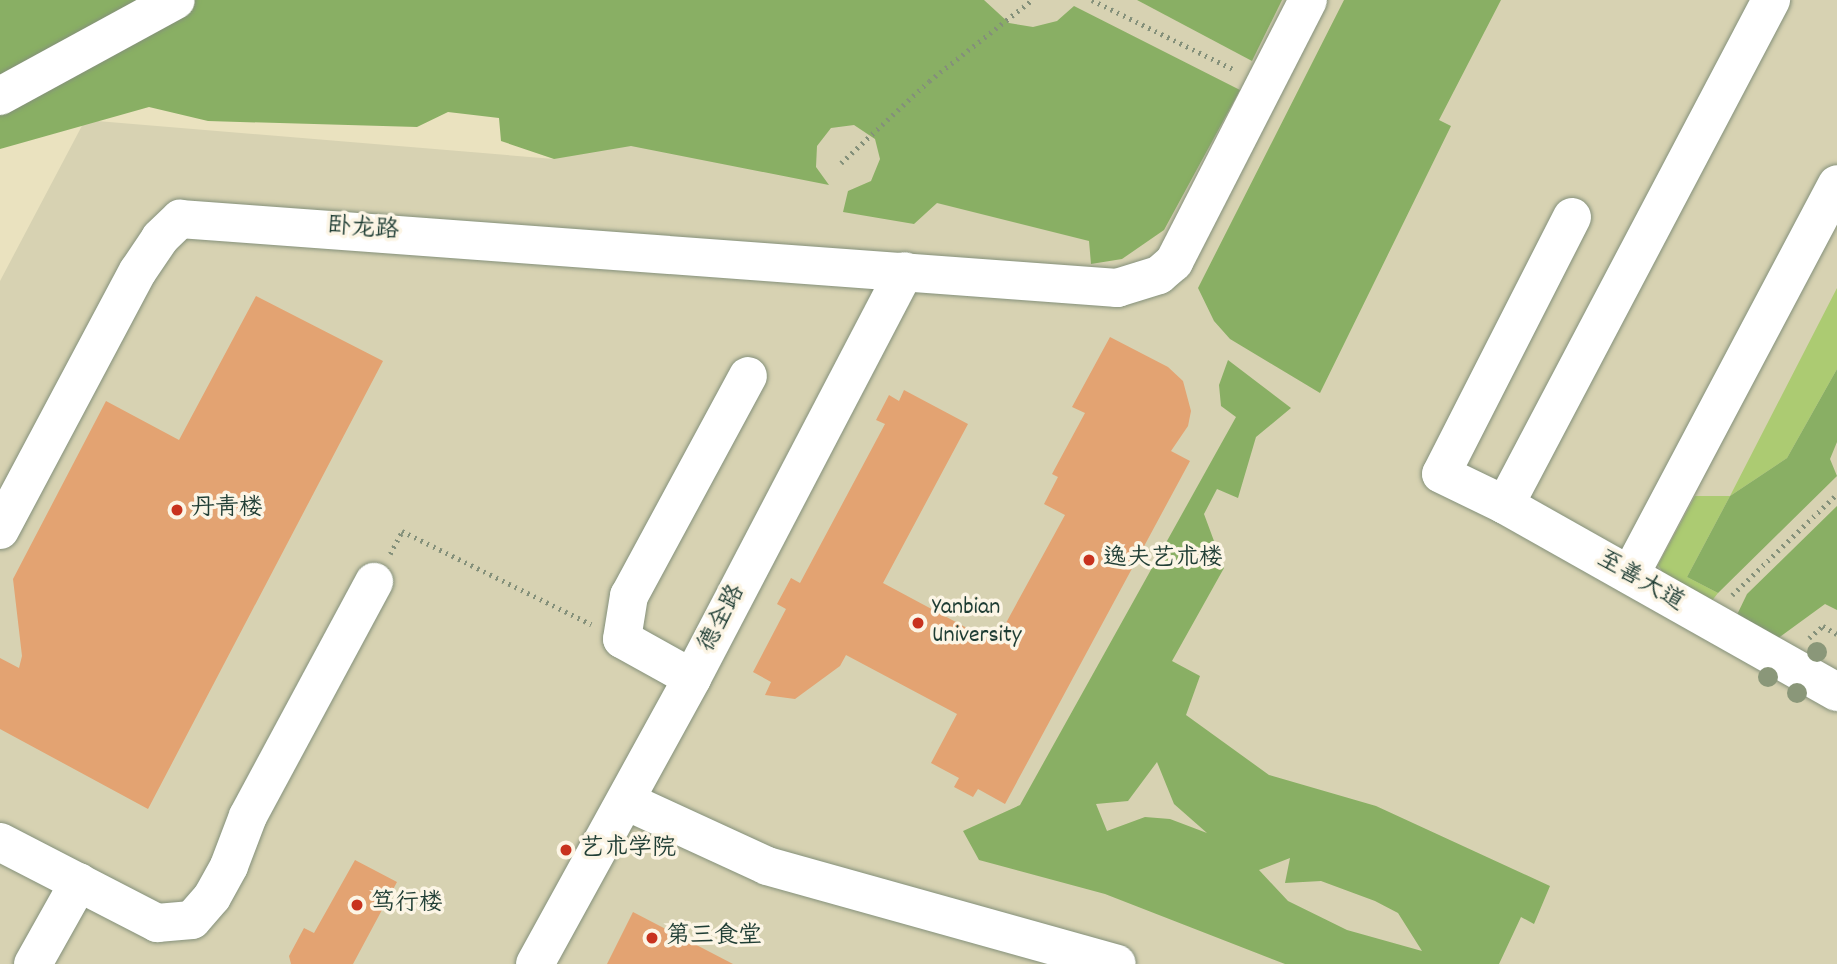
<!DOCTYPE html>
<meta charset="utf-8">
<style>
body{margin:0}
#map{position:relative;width:1837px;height:964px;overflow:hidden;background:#eae2bf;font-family:Dekko,"LXGW WenKai TC",sans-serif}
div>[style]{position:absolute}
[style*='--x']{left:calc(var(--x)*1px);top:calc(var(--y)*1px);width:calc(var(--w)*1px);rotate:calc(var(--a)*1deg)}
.built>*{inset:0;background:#d7d2b2}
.green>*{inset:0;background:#accb72}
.forest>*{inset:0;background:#89af64}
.building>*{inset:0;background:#e3a372}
.path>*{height:4.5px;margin-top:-2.25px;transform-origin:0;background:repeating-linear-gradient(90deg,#84907a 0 2px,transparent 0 7px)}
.roads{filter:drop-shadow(0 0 2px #84907a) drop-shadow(0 0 2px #84907a)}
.minor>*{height:38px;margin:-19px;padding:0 19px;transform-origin:19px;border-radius:19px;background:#fff}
.trees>*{width:20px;height:20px;margin:-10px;border-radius:50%;background:#8a9779}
.dots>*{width:19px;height:19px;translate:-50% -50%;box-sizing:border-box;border:4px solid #fcf5e5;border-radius:50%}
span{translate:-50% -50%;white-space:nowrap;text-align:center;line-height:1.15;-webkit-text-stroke:7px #fcf5e5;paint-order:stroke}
.street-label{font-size:24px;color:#1f3d34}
.poi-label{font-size:24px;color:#1f3d34}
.left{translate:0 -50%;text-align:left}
</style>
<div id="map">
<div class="built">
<div style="clip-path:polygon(635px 0,1837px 0,1837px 964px,0 964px,0 281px,85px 120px,554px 159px)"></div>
</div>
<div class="green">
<div style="clip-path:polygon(1837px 288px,1837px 369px,1787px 458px,1730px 496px,1687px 577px,1718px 593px,1707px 607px,1672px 587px,1658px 565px,1695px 496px,1730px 496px)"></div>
</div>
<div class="forest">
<div style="clip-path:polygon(0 0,984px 0,1009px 23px,1033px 27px,1057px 21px,1074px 6px,1240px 90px,1164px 230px,1122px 259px,1091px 264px,1089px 241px,937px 203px,914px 224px,843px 212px,848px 191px,871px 181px,880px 159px,875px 139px,854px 125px,831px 128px,817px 146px,816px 167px,829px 185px,631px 146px,554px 159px,501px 141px,499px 118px,448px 112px,417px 127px,208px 121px,149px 107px,0 149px)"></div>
<div style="clip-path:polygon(1137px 0,1282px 0,1252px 61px)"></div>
<div style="clip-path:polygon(1344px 0,1501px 0,1439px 120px,1451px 126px,1320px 393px,1230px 339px,1214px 321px,1198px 288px)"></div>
<div style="clip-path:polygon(evenodd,1228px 360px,1291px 408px,1256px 437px,1238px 498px,1217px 489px,1204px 514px,1224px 568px,1172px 661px,1200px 676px,1186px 715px,1269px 775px,1376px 806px,1550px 886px,1534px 924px,1521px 917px,1499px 964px,1285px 964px,1105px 894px,979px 860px,963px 831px,1020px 805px,1236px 417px,1221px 406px,1219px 385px,1228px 360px,1157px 762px,1174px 804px,1207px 833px,1170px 819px,1145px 817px,1107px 831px,1096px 804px,1128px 801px,1157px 762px,1228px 360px,1290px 858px,1285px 883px,1321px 881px,1375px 901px,1398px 913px,1422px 951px,1347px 930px,1288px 901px,1259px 870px,1290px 858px)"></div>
<div style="clip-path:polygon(1837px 369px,1837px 442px,1830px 459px,1837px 476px,1718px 593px,1687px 577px,1730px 496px,1787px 458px)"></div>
<div style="clip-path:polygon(1837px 506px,1837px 610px,1825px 604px,1770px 644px,1733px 623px,1747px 594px)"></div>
</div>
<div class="building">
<div style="clip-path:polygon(256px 296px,383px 361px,148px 809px,0 729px,0 658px,19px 668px,22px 656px,13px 579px,106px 401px,179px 440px)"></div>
<div style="clip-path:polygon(1110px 337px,1168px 367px,1183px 381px,1191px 411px,1188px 426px,1171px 451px,1190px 461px,1005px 804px,978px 789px,973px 797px,954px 787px,959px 778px,931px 763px,957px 714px,846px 655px,840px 666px,795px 699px,765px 695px,771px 682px,753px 672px,786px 609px,777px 604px,791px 578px,800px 583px,885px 424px,876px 420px,889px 395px,899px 401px,904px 390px,968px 424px,883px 583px,995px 643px,1065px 515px,1044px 504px,1058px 477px,1052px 474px,1085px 413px,1072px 407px)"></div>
<div style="clip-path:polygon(355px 860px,397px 882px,353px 964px,291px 964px,289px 956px,304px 928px,314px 933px)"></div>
<div style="clip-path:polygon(633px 912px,733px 964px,607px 964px)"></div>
</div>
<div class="path">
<div style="--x:1092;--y:0;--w:157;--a:26.1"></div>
<div style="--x:841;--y:163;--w:120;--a:-43"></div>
<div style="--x:929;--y:81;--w:131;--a:-38.2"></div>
<div style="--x:390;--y:554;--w:26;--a:-62"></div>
<div style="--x:402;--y:531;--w:211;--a:26.2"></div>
<div style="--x:1732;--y:595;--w:146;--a:-43.9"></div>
<div style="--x:1809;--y:638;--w:18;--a:-41"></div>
<div style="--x:1823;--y:626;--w:16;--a:30"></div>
</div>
<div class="roads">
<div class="minor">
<div style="--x:0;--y:96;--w:200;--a:-28.6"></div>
<div style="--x:1572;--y:217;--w:288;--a:117"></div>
<div style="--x:1441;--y:474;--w:71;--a:25.8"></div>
<div style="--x:1505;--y:505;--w:381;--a:29.4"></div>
<div style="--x:1505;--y:505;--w:571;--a:-62.22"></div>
<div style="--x:0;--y:530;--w:293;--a:-62"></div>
<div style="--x:138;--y:271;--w:40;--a:-56"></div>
<div style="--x:160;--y:238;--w:28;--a:-44"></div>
<div style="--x:180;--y:219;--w:940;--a:4.21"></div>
<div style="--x:1117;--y:288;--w:44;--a:-17.2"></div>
<div style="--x:1159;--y:275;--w:20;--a:-41"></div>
<div style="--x:1174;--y:262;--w:294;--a:-62.9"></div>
<div style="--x:1630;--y:575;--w:442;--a:-62.1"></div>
<div style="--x:692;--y:678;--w:80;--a:-150.9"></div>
<div style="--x:622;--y:639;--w:44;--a:-80.8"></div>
<div style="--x:629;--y:596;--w:250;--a:-61.6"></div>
<div style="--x:626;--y:801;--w:155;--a:24.7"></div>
<div style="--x:767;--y:866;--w:363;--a:15.6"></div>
<div style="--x:0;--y:842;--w:177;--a:27.3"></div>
<div style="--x:157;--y:923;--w:35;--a:-5"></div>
<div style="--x:192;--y:920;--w:30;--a:-49"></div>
<div style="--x:212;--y:897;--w:35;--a:-61"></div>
<div style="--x:229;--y:866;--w:53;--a:-69.2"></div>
<div style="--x:248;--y:816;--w:266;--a:-61.7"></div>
<div style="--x:33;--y:964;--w:94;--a:-60.7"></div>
<div style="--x:535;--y:964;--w:326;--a:-61.2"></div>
<div style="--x:692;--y:678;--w:459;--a:-62.4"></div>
</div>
</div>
<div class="trees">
<div style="left:1817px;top:652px"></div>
<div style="left:1768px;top:677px"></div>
<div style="left:1797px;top:693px"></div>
</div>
<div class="dots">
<div style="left:177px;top:510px;background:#c8321e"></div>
<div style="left:1089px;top:560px;background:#c8321e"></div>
<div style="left:918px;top:623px;background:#c8321e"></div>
<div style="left:566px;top:850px;background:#c8321e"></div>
<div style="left:357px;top:905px;background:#c8321e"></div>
<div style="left:652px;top:938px;background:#c8321e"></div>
</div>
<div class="street-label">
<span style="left:363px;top:230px;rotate:4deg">卧龙路</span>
<span style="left:1640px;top:582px;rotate:30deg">至善大道</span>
<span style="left:723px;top:619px;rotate:-62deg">德全路</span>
</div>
<div class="poi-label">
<span class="left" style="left:191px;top:510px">丹青楼</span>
<span class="left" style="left:1103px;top:560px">逸夫艺术楼</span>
<span class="left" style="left:932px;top:623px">Yanbian<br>University</span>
<span class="left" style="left:580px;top:850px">艺术学院</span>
<span class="left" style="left:371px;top:905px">笃行楼</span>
<span class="left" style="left:666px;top:938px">第三食堂</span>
</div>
</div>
